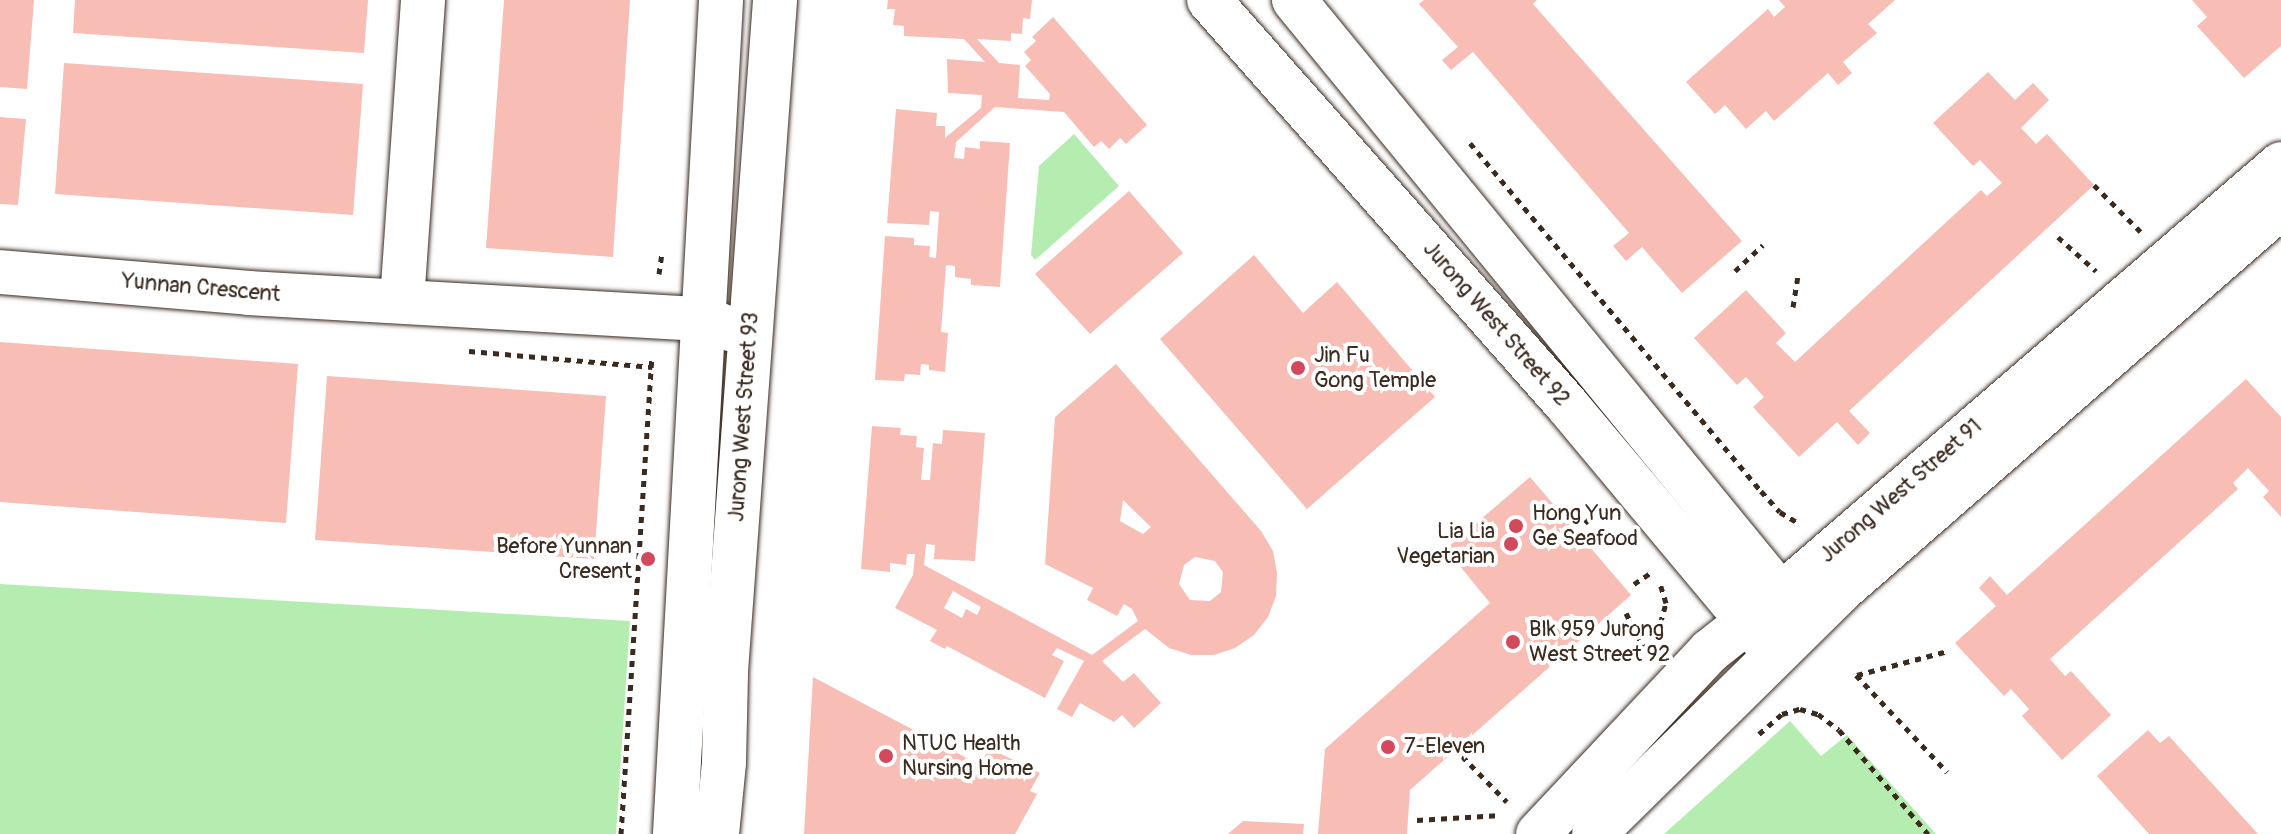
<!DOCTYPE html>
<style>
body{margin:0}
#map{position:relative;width:2281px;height:834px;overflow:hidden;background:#fff;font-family:Pangolin,sans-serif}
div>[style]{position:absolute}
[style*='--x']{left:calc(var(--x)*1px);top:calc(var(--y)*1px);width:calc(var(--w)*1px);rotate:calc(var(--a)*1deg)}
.green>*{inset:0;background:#b5edb0}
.building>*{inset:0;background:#f8bdb5}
.path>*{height:5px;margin-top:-2.5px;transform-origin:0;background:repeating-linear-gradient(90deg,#3b2a1e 0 6px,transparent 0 12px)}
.roads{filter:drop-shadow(0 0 2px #3b2a1e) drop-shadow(0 0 2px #3b2a1e)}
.minor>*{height:44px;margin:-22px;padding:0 22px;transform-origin:22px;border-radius:22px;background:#fff}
.dots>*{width:22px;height:22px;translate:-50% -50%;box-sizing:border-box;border:4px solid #fff;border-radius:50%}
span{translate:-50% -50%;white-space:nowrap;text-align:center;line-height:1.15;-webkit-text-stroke:8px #fff;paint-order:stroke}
.street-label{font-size:22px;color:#3b2a1e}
.poi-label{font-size:22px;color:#3b2a1e}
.left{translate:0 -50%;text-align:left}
.right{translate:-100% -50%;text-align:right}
</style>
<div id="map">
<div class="green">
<div style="clip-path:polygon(1074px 134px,1119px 186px,1035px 260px,1031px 255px,1039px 166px)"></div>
<div style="clip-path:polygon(0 584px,630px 621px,616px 834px,0 834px)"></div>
<div style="clip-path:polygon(1790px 721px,1821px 756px,1847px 735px,1936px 834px,1664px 834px)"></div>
</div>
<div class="building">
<div style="clip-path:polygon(0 0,34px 0,27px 89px,0 87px)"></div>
<div style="clip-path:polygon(75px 0,368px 0,364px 53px,73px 33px)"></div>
<div style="clip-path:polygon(504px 0,630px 0,613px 257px,486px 248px)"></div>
<div style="clip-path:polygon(888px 0,1032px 0,1030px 19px,1023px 18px,1022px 34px,1011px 33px,1011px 41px,977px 39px,999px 63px,1020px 65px,1018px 98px,1049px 100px,1050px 94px,1025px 66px,1031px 60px,1024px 52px,1036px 41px,1032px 37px,1053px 17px,1147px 125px,1126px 144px,1120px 138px,1109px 149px,1101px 141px,1094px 147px,1064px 112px,995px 107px,956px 142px,954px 158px,964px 159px,965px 147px,980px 149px,980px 141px,1010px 143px,1000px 287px,971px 285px,971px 279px,955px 277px,955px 266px,946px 265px,941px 332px,948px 333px,945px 372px,929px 370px,929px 365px,921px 364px,920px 375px,905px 374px,904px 381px,875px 380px,885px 236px,914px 238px,914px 245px,930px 246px,929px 257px,936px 258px,939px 212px,930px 211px,929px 225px,887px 223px,896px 109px,937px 113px,936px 126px,945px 126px,945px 138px,981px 108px,982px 95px,948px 93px,947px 59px,985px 62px,964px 39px,904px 36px,904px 26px,893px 25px,895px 9px,887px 9px)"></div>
<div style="clip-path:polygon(1424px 0,1537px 0,1533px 4px,1742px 241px,1682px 293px,1642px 247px,1626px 261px,1613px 246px,1629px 233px,1473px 52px,1451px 70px,1442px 60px,1458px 47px,1419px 4px)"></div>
<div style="clip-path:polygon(1779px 0,1895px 0,1868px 24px,1877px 33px,1843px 62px,1852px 73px,1838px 85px,1828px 73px,1774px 121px,1766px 111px,1746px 129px,1725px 105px,1715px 114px,1686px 82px,1768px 9px,1774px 17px,1785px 7px)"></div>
<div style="clip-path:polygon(2192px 0,2281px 0,2281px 46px,2244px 78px,2197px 26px,2207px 17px)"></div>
<div style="clip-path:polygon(64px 63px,363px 84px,353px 215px,55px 194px)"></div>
<div style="clip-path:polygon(1988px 72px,2015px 100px,2033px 83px,2049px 100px,2021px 128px,2036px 144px,2047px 134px,2094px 185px,1849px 411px,1870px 433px,1858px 445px,1837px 422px,1799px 457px,1753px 407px,1764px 397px,1746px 377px,1737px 385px,1694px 338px,1746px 290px,1786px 333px,1776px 343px,1795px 362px,1981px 190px,1987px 196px,2002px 183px,1980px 160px,1973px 166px,1933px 123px)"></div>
<div style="clip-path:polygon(0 117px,26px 119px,18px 205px,0 204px)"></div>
<div style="clip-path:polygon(1129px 191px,1183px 253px,1090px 334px,1035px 274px)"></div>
<div style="clip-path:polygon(1254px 255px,1303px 313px,1337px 282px,1435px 397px,1307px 509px,1160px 339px)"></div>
<div style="clip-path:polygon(0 342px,298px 364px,286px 523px,0 502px)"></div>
<div style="clip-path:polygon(evenodd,1116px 364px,1261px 531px,1273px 551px,1277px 573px,1276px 596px,1268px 617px,1254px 635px,1235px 648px,1214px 655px,1191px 655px,1169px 648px,1145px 629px,1102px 661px,1123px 682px,1134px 673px,1161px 703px,1134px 728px,1122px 715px,1114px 722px,1080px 703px,1072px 717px,1057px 709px,1084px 661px,1057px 648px,1052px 655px,1064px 661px,1045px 698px,947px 646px,945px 649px,930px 641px,937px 630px,895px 608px,913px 575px,915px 554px,907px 554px,906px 565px,890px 563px,890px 572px,861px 569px,872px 426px,901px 428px,900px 435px,917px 436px,916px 447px,924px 448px,921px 480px,930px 480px,933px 443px,942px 444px,943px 430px,985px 433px,975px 561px,934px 559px,935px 545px,926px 544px,924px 565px,1092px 655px,1138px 621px,1132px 609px,1124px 604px,1117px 616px,1087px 600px,1093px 588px,1045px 564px,1055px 417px,1116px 364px,1123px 500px,1151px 527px,1143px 534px,1120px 521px,1123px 500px,1116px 364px,1195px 557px,1215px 561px,1223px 572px,1221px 592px,1210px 601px,1190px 600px,1179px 584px,1184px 565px,1195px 557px,1116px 364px,953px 591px,981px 607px,977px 615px,966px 609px,962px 618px,944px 608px,953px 591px)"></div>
<div style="clip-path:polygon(327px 376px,606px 396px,594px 559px,315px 540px)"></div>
<div style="clip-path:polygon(2246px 379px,2281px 417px,2281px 517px,2263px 497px,2269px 491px,2248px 468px,2233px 483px,2238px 489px,2050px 659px,2065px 676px,2071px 671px,2111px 715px,2062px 760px,2022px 716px,2029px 709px,2011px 689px,2004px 696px,1955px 643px,1996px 606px,1979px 588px,1990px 576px,2007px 595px)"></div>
<div style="clip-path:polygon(1530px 477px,1631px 595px,1410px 790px,1407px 834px,1318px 834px,1325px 749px,1490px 603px,1446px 549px)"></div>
<div style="clip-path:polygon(813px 677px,980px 765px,989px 748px,1040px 773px,1030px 791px,1037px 794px,1015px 834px,804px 834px)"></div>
<div style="clip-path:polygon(2148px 730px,2160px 743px,2169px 736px,2258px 834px,2149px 834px,2097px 776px)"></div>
<div style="clip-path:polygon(1243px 821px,1304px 824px,1303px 834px,1228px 834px)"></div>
</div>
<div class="path">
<div style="--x:1470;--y:143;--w:454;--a:50.1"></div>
<div style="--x:1761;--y:491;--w:28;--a:48"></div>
<div style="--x:1780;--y:512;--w:23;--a:31"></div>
<div style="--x:2094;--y:185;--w:66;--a:45"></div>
<div style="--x:2058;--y:237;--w:51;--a:41.8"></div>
<div style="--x:1735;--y:271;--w:38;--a:-43"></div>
<div style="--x:659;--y:274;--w:22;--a:-82"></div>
<div style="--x:1793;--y:307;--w:30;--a:-81"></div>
<div style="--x:469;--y:351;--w:184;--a:5"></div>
<div style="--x:1585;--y:523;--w:20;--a:-45"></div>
<div style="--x:1634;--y:584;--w:22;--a:-34"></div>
<div style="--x:1626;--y:613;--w:48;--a:62.9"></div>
<div style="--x:1654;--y:646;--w:45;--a:-74.4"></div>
<div style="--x:1666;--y:603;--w:21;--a:-107"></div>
<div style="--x:1856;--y:675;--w:133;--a:46.8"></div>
<div style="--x:1857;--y:675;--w:94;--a:-14.8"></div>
<div style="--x:1759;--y:734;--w:30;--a:-41"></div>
<div style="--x:1782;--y:714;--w:19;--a:-16"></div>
<div style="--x:1800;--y:709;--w:19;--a:16"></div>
<div style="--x:1818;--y:714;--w:26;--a:37"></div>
<div style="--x:1839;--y:730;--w:137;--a:49.4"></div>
<div style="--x:1462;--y:756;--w:64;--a:45.6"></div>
<div style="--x:1417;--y:820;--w:84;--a:-3.4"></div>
<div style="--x:621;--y:834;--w:479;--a:-86.3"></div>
</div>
<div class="roads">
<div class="minor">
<div style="--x:1209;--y:0;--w:541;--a:48.52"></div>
<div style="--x:1567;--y:405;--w:310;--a:50.1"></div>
<div style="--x:1294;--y:0;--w:797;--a:50.7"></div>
<div style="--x:0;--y:272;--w:249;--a:4.8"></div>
<div style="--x:248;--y:293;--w:458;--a:3.3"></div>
<div style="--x:705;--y:319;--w:27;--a:22"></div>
<div style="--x:402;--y:301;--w:302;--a:-86"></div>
<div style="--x:675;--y:834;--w:835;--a:-86.84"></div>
<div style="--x:717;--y:834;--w:72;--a:-84.4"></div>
<div style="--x:724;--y:762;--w:91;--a:-88.7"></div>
<div style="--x:726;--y:671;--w:673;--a:-85.82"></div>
<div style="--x:1538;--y:834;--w:251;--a:-46.8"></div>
<div style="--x:1710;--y:651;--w:90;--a:-38.3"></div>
<div style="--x:1781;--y:595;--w:660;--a:-40.76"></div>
<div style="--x:1594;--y:834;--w:344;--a:-44.6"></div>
<div style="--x:1839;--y:592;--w:586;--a:-41.06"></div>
</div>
</div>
<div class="dots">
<div style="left:1298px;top:368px;background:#d1495b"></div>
<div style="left:1516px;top:526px;background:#d1495b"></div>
<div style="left:1511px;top:544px;background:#d1495b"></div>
<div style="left:648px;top:559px;background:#d1495b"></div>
<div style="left:1513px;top:642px;background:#d1495b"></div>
<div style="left:1388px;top:747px;background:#d1495b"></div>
<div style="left:886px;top:756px;background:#d1495b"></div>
</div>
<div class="street-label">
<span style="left:201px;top:288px;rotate:5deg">Yunnan Crescent</span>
<span style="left:1496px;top:324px;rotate:49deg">Jurong West Street 92</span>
<span style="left:744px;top:417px;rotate:-86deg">Jurong West Street 93</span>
<span style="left:1901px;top:491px;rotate:-41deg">Jurong West Street 91</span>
</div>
<div class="poi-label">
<span class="left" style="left:1314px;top:368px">Jin Fu<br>Gong Temple</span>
<span class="left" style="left:1532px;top:526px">Hong Yun<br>Ge Seafood</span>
<span class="right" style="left:1495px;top:544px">Lia Lia<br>Vegetarian</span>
<span class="right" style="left:632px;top:559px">Before Yunnan<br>Cresent</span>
<span class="left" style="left:1529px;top:642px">Blk 959 Jurong<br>West Street 92</span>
<span class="left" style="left:902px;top:756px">NTUC Health<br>Nursing Home</span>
<span class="left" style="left:1404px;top:747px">7-Eleven</span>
</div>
</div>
